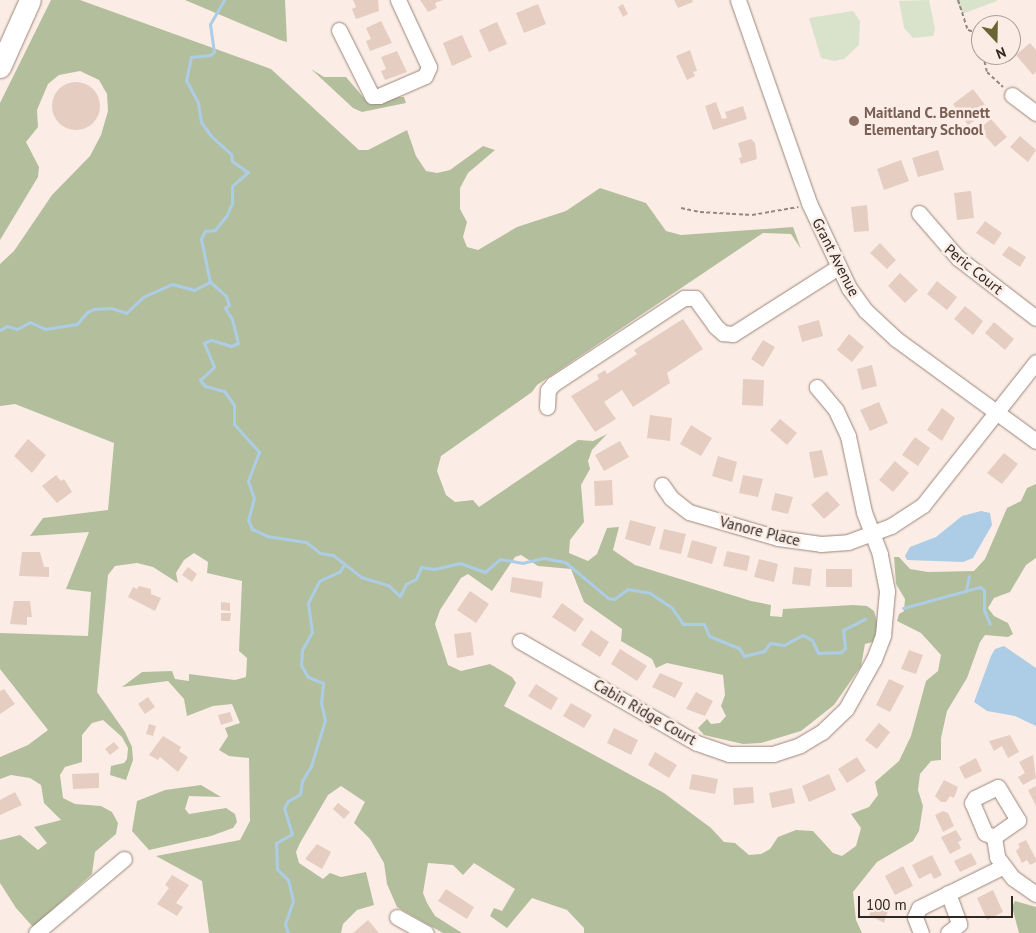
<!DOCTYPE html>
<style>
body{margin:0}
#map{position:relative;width:1036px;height:933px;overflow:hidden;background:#fbede5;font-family:"PT Sans",sans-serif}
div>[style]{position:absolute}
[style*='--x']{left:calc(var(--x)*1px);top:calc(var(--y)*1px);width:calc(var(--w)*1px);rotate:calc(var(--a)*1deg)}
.green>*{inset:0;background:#d9e2ca}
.forest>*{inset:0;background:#b3bf9c}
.water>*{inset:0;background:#accde5}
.stream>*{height:3px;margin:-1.5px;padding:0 1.5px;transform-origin:1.5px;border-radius:1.5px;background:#accde5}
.building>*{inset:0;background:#e5cdc1}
.round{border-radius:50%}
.path>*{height:2px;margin-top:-1px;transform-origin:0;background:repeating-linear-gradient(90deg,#948982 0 4px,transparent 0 6.5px)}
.roads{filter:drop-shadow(0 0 1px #9b857a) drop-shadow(0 0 1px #9b857a)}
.minor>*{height:15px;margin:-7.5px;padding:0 7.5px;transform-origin:7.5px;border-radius:7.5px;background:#fff}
.highway>*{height:21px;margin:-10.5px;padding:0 10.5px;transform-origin:10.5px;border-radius:10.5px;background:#fff}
.dots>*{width:14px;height:14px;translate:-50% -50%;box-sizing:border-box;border:2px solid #fbede5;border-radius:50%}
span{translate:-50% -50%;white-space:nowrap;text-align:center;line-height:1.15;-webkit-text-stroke:5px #fbede5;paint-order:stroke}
.education-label{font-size:15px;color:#785e54;font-weight:700}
.left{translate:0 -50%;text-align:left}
.street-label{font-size:15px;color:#302823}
.north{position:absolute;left:971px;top:15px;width:50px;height:50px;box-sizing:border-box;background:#fbede5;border:1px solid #aa9e97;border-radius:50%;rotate:159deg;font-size:14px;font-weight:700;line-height:20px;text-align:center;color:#302823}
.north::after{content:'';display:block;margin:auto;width:18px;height:22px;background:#6a6633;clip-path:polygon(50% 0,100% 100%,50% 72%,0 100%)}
.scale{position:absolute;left:858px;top:896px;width:155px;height:22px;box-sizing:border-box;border:2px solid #302823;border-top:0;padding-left:6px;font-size:15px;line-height:18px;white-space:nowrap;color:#302823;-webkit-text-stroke:4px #fbede5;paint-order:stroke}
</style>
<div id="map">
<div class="green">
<div style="clip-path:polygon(929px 0,935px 29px,933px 36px,913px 38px,904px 28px,899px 1px)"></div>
<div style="clip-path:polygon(956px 0,997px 0,997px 1px,962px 14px)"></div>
<div style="clip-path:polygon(853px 11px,860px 21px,859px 45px,844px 59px,834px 61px,821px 58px,809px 18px)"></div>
</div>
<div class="forest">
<div style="clip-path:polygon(51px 0,80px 0,271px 69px,359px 150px,368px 150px,407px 130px,416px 156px,426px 171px,437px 173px,450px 170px,483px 146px,495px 150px,468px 173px,460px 188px,460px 209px,467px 222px,463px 237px,467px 247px,478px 250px,517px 227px,566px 211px,600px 188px,646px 203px,666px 231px,681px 235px,793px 227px,801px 249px,791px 234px,763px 233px,537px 385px,532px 392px,441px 456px,437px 471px,446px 495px,455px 502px,473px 500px,479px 507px,578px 440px,593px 441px,607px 434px,592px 450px,588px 461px,590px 469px,581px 485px,584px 522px,570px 540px,569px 553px,588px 561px,597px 554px,607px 528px,619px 527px,613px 550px,635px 565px,751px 601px,771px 605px,770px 616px,782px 617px,783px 609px,853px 605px,867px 606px,874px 611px,878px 625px,873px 642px,865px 644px,861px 666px,834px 705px,801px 731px,761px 743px,743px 744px,704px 735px,698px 728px,707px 719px,711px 724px,720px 723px,726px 716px,721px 706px,725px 695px,723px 675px,667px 663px,656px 668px,652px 659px,621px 641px,622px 629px,584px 602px,571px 569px,538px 566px,521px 555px,515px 557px,492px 591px,468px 574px,461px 578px,440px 610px,435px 624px,448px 665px,461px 671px,490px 664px,512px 677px,516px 683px,504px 706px,664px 793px,711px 828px,724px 842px,735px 843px,749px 855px,761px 854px,770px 849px,778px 837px,796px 830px,813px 831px,833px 853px,842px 856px,856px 846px,861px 828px,851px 814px,869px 807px,878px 795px,875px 782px,899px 761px,911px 736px,926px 681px,938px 671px,941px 655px,921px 633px,897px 621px,899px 614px,904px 611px,905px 599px,896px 584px,894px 557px,899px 557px,910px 569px,928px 572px,974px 571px,985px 559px,1007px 508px,1021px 501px,1027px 488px,1036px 484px,1036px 558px,1026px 565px,1010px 592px,994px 598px,988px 608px,994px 616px,1008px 623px,1013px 634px,1008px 637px,985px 635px,980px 642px,967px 678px,947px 711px,941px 738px,941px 760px,931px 761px,920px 774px,918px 790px,923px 806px,919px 831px,913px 841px,877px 862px,853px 892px,856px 920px,862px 933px,584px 933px,584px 928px,567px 910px,532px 898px,507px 928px,490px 916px,494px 908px,502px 911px,515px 889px,474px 863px,463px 875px,453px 865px,428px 863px,423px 893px,427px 903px,435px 916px,462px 933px,443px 933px,397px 907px,387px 884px,384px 863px,370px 839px,354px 823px,365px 802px,341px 786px,328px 795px,300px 843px,296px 852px,299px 863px,323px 879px,330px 873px,341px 877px,366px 872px,374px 905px,357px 910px,343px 924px,341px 933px,209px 933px,202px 881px,156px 856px,240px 840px,250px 821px,249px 758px,229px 756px,219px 750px,228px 736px,225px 728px,240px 723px,232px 704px,213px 706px,187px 716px,184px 699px,168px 681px,122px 687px,142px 672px,172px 671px,175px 679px,189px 681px,189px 674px,235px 680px,246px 677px,247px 658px,239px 651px,242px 581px,207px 573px,208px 562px,194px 553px,184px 560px,176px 573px,178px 583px,153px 567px,137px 563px,115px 566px,108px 575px,97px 692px,125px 732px,132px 747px,133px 760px,126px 780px,110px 775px,111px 766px,124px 763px,127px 759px,128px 748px,122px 737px,103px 720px,92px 723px,82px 735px,82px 762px,65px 767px,60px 775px,63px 798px,75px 804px,101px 806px,112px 812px,118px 823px,116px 834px,95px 852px,92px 874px,33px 927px,16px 908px,0 883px,0 840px,20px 835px,38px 850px,47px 843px,34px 827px,61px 820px,44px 803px,41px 785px,30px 778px,11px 775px,0 779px,0 757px,28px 745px,48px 730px,0 669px,0 633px,88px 636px,91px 592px,66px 589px,89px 532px,30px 536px,43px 518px,108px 510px,114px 443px,15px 404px,0 406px,0 264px,14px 251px,52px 195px,90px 156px,101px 135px,108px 111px,107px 94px,99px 80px,80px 71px,59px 75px,48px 84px,37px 110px,38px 127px,26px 142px,39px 167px,38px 177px,0 240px,0 103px)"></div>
<div style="clip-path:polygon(185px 0,285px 0,287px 42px,280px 40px)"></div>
<div style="clip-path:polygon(311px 69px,324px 77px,346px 77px,369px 104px,399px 97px,404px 97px,406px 103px,362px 112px,353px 108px)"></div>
<div style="clip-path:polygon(201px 785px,221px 797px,189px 796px,185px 809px,189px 814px,226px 808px,235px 814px,237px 822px,233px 828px,211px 836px,149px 850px,132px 831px,137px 801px,165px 790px)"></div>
<div style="clip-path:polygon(1015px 901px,1036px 907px,1036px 933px,1019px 933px,1012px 907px)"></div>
</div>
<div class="water">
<div style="clip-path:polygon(981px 511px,990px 513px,992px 525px,973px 558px,963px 562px,907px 560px,905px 556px,910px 547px,936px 537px,962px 516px)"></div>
<div style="clip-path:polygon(1004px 646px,1036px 668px,1036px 726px,1015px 716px,987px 711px,974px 702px,991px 656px,995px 649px)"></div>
</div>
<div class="stream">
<div style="--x:224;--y:0;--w:28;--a:120"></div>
<div style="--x:210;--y:24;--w:28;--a:82"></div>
<div style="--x:214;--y:52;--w:5;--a:143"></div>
<div style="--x:210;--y:55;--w:19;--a:174"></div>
<div style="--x:191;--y:57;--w:24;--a:102"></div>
<div style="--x:186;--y:80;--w:26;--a:62"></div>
<div style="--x:198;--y:103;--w:19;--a:81"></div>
<div style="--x:201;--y:122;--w:17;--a:54"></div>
<div style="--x:211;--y:136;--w:27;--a:42"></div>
<div style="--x:231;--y:154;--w:7;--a:82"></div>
<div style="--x:232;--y:161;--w:19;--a:35"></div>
<div style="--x:248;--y:172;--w:21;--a:139"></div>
<div style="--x:232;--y:186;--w:17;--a:90"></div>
<div style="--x:232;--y:203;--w:13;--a:113"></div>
<div style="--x:227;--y:215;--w:19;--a:129"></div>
<div style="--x:215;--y:230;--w:10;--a:174"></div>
<div style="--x:205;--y:231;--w:9;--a:117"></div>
<div style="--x:201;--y:239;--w:44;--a:78.2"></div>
<div style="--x:210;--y:282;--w:21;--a:41"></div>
<div style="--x:226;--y:296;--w:9;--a:72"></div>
<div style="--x:229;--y:305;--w:5;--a:143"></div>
<div style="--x:225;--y:308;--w:13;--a:58"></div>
<div style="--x:232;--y:319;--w:25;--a:76"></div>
<div style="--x:238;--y:343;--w:8;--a:157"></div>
<div style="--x:231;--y:346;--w:21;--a:-163"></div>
<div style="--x:211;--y:340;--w:8;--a:157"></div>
<div style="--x:204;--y:343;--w:26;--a:67"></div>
<div style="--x:214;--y:367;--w:19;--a:137"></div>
<div style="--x:200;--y:380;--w:8;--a:50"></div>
<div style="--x:205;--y:386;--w:20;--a:15"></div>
<div style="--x:224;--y:391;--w:17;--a:54"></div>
<div style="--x:234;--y:405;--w:19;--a:90"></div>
<div style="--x:234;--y:424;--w:38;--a:48"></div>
<div style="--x:259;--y:452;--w:31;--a:111"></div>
<div style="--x:248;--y:481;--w:18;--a:71"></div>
<div style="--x:254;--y:498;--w:23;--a:105"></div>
<div style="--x:248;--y:520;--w:10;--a:66"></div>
<div style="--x:252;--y:529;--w:17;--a:25"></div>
<div style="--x:267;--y:536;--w:39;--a:9"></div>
<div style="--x:306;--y:542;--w:18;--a:38"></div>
<div style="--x:320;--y:553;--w:13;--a:9"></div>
<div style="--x:333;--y:555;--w:36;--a:38"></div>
<div style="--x:361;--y:577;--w:28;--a:17"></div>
<div style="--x:388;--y:585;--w:16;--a:43"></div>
<div style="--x:400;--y:596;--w:13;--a:-63"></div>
<div style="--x:406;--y:584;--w:11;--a:-27"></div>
<div style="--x:416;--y:579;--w:13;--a:-67"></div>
<div style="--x:421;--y:567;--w:13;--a:9"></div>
<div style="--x:434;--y:569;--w:27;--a:-13"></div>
<div style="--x:460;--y:563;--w:27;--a:20"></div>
<div style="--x:485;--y:572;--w:20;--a:-41"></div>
<div style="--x:500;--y:559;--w:22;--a:10"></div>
<div style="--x:522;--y:563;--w:23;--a:-13"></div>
<div style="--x:544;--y:558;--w:21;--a:11"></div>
<div style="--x:565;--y:562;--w:56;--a:39.9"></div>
<div style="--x:608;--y:598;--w:6;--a:9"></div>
<div style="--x:614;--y:599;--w:17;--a:-36"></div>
<div style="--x:628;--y:589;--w:22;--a:10"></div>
<div style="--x:650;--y:593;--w:27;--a:34"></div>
<div style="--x:672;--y:608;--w:19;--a:55"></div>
<div style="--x:683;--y:624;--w:21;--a:0"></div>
<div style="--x:704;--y:624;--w:13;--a:67"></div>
<div style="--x:709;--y:636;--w:32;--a:22"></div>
<div style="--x:739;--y:648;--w:9;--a:58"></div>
<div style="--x:744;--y:656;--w:21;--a:-14"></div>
<div style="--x:764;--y:651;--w:10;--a:-53"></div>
<div style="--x:770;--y:643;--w:14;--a:8"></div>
<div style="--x:784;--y:645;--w:21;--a:-28"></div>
<div style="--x:803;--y:635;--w:10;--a:29"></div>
<div style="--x:812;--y:640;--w:14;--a:65"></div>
<div style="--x:818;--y:653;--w:23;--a:-2"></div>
<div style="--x:841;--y:652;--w:6;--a:-45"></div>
<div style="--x:845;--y:648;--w:18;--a:-96"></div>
<div style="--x:843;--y:630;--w:25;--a:-27"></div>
<div style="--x:0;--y:330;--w:8;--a:-30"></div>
<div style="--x:7;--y:326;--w:10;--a:17"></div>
<div style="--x:17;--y:329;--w:15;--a:-28"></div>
<div style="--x:30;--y:322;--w:17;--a:25"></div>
<div style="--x:45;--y:329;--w:32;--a:-9"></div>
<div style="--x:77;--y:324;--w:16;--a:-50"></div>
<div style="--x:87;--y:312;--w:8;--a:-23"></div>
<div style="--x:94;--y:309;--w:17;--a:-3"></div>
<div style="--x:111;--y:308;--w:16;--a:18"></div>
<div style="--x:126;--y:313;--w:23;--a:-43"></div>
<div style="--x:143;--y:297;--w:32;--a:-24"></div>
<div style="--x:172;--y:284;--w:23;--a:15"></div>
<div style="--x:194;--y:290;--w:18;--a:-27"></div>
<div style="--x:966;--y:590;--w:14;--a:-78"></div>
<div style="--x:903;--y:608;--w:80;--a:-15.3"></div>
<div style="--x:980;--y:587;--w:5;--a:37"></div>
<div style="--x:984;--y:590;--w:20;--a:90"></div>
<div style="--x:984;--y:610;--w:15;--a:67"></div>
<div style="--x:288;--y:933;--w:9;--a:-108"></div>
<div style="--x:285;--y:924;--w:24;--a:-71"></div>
<div style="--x:293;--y:901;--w:22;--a:-103"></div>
<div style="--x:288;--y:880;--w:16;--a:-135"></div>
<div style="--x:277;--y:869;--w:26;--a:-92"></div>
<div style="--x:276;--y:843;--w:18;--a:-29"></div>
<div style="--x:292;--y:834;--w:27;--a:-107"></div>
<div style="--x:284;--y:808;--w:8;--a:-60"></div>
<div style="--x:288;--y:801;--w:14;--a:-30"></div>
<div style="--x:300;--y:794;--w:13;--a:-81"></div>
<div style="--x:302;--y:781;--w:17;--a:-59"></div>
<div style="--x:311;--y:766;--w:48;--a:-73.1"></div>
<div style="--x:325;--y:720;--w:17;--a:-103"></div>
<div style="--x:321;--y:703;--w:20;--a:-84"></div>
<div style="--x:323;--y:683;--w:16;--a:-158"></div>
<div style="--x:308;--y:677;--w:14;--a:-120"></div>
<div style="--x:301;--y:665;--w:15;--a:-86"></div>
<div style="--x:302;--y:650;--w:21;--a:-61"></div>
<div style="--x:312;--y:632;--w:29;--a:-98"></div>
<div style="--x:308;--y:603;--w:25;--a:-63"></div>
<div style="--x:319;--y:581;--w:23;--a:-25"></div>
<div style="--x:340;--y:571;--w:6;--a:-59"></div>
</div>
<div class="building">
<div style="clip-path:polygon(353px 0,378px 0,379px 11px,356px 19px,352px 9px,356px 7px)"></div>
<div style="clip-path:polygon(420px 0,443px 0,435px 3px,437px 8px,428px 12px)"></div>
<div style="clip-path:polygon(674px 0,692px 0,693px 2px,678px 8px)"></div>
<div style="clip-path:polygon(538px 4px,546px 24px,524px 33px,516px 13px)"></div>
<div style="clip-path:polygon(623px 4px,628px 14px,623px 17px,618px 7px)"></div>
<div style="clip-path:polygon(381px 21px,392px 43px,370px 51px,366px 41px,371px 39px,366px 28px)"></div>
<div style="clip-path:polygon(497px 22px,507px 44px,489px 52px,479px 30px)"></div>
<div style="clip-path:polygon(462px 35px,472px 57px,452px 66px,443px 43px)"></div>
<div style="clip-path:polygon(1030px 43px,1036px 50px,1036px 72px,1033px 75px,1016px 55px)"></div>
<div style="clip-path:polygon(690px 50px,697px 71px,693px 72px,695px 76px,687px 80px,676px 56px)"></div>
<div style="clip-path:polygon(397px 51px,407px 72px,385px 80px,381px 71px,386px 69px,381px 57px)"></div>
<div class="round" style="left:52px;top:82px;width:48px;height:48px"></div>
<div style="clip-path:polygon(973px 89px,989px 110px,968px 125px,953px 104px)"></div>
<div style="clip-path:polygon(716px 102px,722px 119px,727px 118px,725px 112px,743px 106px,747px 119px,713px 130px,705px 106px)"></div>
<div style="clip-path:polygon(991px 119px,1007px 137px,995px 147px,979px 129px)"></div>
<div style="clip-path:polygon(1020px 136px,1036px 150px,1028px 162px,1010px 147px)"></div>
<div style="clip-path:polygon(751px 139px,755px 143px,757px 159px,741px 164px,739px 158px,742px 157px,738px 143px)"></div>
<div style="clip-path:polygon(938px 150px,944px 170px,918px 177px,912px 158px)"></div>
<div style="clip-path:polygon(901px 160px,909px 181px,884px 190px,877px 169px)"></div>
<div style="clip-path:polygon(971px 191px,974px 218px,957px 220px,954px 193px)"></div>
<div style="clip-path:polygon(867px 205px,869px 231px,854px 232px,851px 207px)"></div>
<div style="clip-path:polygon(985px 221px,1002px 233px,994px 245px,976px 233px)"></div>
<div style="clip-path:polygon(880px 243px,896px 260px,887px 269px,870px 253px)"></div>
<div style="clip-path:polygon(1009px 246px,1026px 257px,1020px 267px,1002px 255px)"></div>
<div style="clip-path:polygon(900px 273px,918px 290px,905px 303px,888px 286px)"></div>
<div style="clip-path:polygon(937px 281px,957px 297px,947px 310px,927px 294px)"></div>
<div style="clip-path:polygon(965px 306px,983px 321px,973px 335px,954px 319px)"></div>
<div style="clip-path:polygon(683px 319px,703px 349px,667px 373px,670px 383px,633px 407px,622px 390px,604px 402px,616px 419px,595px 432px,571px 396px,599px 379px,597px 375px,605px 370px,607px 374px,637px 354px,634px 350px)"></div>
<div style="clip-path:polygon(819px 320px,823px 336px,802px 342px,798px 326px)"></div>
<div style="clip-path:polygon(994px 322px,1014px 339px,1005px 350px,985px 333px)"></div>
<div style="clip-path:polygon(849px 334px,864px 347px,852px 362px,837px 350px)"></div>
<div style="clip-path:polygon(763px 340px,775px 347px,763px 367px,751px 359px)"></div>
<div style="clip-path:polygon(872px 365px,877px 386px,862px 390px,857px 369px)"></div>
<div style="clip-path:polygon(743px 379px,764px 380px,763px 406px,742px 405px)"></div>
<div style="clip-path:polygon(879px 402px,888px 423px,870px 431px,860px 410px)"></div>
<div style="clip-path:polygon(942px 408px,955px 418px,942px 441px,927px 430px)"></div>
<div style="clip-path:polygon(650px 415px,672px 418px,670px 441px,647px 438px)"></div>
<div style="clip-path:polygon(780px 419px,797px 433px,787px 445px,770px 430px)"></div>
<div style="clip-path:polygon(691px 425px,712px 438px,701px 456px,680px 444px)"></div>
<div style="clip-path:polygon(915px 437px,930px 448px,918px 466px,902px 455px)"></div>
<div style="clip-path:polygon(28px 439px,46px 455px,32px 473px,14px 456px)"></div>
<div style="clip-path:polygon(620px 441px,629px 457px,604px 471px,595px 455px)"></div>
<div style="clip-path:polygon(822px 450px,828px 475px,814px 478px,809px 452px)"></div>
<div style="clip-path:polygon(1004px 453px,1018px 464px,1002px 484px,987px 473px)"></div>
<div style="clip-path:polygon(718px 456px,737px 462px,732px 482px,712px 476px)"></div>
<div style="clip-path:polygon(895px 461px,909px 473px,893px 492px,879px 480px)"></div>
<div style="clip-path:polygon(56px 475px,61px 481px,64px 479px,72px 492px,57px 503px,42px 486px)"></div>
<div style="clip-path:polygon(743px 475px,763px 479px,758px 497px,739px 493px)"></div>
<div style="clip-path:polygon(612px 480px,613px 505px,595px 506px,594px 481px)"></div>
<div style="clip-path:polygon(827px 491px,840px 505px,824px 519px,811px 505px)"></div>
<div style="clip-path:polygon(775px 493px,793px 497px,788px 514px,771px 510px)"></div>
<div style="clip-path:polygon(630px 520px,656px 527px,650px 546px,625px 539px)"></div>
<div style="clip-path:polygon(664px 529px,686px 534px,681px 554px,659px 549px)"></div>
<div style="clip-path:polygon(692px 540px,717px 547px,712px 564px,687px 557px)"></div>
<div style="clip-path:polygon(727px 551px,750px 556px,747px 571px,723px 566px)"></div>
<div style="clip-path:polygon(22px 552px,40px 552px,44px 567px,49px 567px,49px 577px,19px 576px)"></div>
<div style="clip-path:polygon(759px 559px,778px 564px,774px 582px,754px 577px)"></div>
<div style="clip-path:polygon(188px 567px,197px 574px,192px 582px,182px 575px)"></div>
<div style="clip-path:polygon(794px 567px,812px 569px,810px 586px,792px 584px)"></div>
<div style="clip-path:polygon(826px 569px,852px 569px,852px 587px,826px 587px)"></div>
<div style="clip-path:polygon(512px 577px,543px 582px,541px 598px,510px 592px)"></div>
<div style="clip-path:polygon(139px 586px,151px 589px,151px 594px,161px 598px,155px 611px,128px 597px,133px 587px,137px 589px)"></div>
<div style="clip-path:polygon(470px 591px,489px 604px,476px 623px,457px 610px)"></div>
<div style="clip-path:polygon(14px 601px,30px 601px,32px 617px,27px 617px,27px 625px,10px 624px)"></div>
<div style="clip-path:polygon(221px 602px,230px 603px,230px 611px,221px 610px)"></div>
<div style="clip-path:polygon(562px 603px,584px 619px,575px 632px,552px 617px)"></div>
<div style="clip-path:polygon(221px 613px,231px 613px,230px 621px,221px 621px)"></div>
<div style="clip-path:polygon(591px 630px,609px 642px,600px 657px,581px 645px)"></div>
<div style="clip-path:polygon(471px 632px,474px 655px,457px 658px,454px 634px)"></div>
<div style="clip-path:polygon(620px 649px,647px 666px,637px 681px,611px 664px)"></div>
<div style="clip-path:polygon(909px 650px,923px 655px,916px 674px,901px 669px)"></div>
<div style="clip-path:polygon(660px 673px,683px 683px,675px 698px,652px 687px)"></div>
<div style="clip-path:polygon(889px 679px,904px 686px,890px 712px,876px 705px)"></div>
<div style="clip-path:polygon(536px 684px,558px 698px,551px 710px,528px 696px)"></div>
<div style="clip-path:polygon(4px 689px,15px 704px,0 714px,0 691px)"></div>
<div style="clip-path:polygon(696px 692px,713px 701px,705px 716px,686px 709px)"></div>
<div style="clip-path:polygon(148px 697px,155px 707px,145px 714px,138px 704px)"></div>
<div style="clip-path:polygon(571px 703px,592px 715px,584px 728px,563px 716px)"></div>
<div style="clip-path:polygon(230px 712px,233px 721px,221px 725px,218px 715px)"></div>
<div style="clip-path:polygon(879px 723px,890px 732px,877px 749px,865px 740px)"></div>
<div style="clip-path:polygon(149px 724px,156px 726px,153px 736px,146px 734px)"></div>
<div style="clip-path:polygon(614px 728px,638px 740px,631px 755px,607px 743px)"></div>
<div style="clip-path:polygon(1010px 735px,1019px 752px,1008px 758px,1002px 746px,994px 751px,989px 741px)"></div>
<div style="clip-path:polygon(163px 736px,181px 747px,179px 751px,188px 757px,178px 772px,160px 757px,158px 760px,149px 755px)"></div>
<div style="clip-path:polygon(114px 742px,119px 748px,110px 755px,105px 749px)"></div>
<div style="clip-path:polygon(655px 752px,677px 765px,669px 778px,648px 765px)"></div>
<div style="clip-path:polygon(1033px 755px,1036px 778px,1023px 785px,1018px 777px,1025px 773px,1019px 762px)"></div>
<div style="clip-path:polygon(857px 757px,866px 771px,847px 783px,838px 769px)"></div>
<div style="clip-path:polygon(976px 758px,982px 771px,965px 779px,959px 767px)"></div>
<div style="clip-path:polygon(99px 773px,99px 788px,73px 789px,72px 774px)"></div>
<div style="clip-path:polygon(692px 774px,718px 779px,715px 794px,689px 789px)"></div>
<div style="clip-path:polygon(829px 774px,836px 790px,809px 802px,802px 786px)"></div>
<div style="clip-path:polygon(944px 780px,958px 787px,954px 798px,950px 796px,946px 802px,941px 802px,935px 796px)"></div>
<div style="clip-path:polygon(1036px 786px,1036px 806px,1028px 790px)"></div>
<div style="clip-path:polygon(753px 787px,754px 803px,734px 805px,733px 788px)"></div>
<div style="clip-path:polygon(792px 788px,795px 803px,772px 808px,769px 793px)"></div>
<div style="clip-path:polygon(15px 792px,22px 805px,0 815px,0 800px)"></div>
<div style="clip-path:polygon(338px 803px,350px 812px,344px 819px,333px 809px)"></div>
<div style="clip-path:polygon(943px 811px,948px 813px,954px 826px,943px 832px,935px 815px)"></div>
<div style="clip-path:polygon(956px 830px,962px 840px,958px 842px,961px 848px,950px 854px,941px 837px)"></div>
<div style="clip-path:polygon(1026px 840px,1036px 859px,1036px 862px,1030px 865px,1027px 860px,1022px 863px,1016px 851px,1020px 847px,1018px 844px)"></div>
<div style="clip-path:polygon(317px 844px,331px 852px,322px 869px,305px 859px)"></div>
<div style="clip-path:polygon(971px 853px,977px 864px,960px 872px,954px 861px)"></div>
<div style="clip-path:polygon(932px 855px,942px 875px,934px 879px,931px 873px,919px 879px,912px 865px)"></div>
<div style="clip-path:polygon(903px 866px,913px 886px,895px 895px,885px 876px)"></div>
<div style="clip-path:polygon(172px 875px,189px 885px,176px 903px,183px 907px,177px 916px,157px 904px,169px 888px,165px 885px)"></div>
<div style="clip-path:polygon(446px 889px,474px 907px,467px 919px,438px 901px)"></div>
<div style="clip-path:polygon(993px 890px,1003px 912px,987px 920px,977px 898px)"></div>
<div style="clip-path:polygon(878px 899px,890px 905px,884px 923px,869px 915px)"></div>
<div style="clip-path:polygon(368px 920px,379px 933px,353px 933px)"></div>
</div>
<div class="path">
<div style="--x:958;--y:0;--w:32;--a:72"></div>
<div style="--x:968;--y:30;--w:14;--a:17"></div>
<div style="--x:983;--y:55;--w:17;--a:77"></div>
<div style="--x:987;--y:72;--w:22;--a:43"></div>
<div style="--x:681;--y:208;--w:19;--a:12"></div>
<div style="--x:700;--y:212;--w:52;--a:3.3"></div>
<div style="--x:752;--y:215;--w:47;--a:-9.9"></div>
</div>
<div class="roads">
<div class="minor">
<div style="--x:738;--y:0;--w:215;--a:70.7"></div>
<div style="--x:809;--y:203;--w:94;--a:64.8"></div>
<div style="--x:849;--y:288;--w:29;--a:54"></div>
<div style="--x:866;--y:311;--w:41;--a:43"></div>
<div style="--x:896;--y:339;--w:173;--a:36.1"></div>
<div style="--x:339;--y:30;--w:74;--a:63.4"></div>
<div style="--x:372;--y:96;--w:7;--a:0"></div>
<div style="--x:379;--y:96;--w:50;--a:-23.5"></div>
<div style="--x:425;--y:76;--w:10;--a:-66"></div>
<div style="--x:429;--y:67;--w:74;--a:-114.8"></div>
<div style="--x:1012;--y:95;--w:30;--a:37"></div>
<div style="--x:919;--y:213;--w:60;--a:49.1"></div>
<div style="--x:958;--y:258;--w:98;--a:37.6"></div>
<div style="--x:547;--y:407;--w:17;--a:-87"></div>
<div style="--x:548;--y:390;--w:8;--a:-50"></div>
<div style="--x:553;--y:384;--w:157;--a:-33.3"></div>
<div style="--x:684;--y:298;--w:11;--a:0"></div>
<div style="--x:695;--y:298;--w:34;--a:54"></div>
<div style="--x:715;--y:326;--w:11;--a:41"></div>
<div style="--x:723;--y:333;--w:10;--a:6"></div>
<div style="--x:733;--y:334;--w:125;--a:-32.5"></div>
<div style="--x:662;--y:485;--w:16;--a:55"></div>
<div style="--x:671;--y:498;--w:23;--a:38"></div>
<div style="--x:689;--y:512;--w:93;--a:16.3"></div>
<div style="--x:778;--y:538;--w:43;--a:7.9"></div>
<div style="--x:821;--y:544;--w:27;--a:-4"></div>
<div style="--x:848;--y:542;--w:46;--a:-20.4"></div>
<div style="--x:891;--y:526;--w:38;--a:-33"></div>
<div style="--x:923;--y:505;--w:182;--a:-51.7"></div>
<div style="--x:520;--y:641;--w:204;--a:30"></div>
<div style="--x:697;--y:743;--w:34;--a:19"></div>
<div style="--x:729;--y:754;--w:44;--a:0"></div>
<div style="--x:773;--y:754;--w:28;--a:-18"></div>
<div style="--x:800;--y:745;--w:26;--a:-31"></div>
<div style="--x:822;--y:732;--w:33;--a:-44"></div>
<div style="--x:846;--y:709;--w:57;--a:-60.8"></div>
<div style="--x:874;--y:659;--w:26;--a:-69"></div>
<div style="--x:883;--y:635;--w:44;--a:-84.8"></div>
<div style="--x:887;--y:591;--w:38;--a:-101"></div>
<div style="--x:880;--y:554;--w:45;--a:-110.9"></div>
<div style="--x:864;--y:512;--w:78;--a:-101.9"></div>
<div style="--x:848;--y:436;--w:29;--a:-115"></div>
<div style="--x:836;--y:410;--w:30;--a:-130"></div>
<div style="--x:994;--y:837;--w:10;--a:-156"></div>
<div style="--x:985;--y:833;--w:33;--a:-113"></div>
<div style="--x:972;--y:803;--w:6;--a:-59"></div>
<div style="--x:975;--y:798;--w:25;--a:-26"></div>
<div style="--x:998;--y:787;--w:39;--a:59"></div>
<div style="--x:1018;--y:820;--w:29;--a:145"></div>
<div style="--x:994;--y:837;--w:20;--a:81"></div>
<div style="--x:997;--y:857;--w:26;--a:53"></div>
<div style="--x:1013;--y:878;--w:28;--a:35"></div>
<div style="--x:948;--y:893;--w:33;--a:70"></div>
<div style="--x:959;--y:924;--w:14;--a:141"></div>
<div style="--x:397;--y:917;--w:33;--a:29"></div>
<div style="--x:36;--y:933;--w:115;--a:-40.1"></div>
<div style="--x:921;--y:933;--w:17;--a:-111"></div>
<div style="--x:915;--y:917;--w:10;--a:-66"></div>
<div style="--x:919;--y:908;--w:93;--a:-26.3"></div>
</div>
<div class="highway">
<div style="--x:0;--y:67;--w:73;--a:-65.9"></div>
</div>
</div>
<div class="dots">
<div style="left:854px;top:121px;background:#8d6e63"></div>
</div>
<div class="education-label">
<span class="left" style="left:864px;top:121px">Maitland C. Bennett<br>Elementary School</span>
</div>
<div class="street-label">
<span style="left:836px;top:257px;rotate:63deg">Grant Avenue</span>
<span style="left:974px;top:269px;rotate:39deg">Peric Court</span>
<span style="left:760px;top:531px;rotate:14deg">Vanore Place</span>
<span style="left:645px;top:712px;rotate:30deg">Cabin Ridge Court</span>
</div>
<div class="north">N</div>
<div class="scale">100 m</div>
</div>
